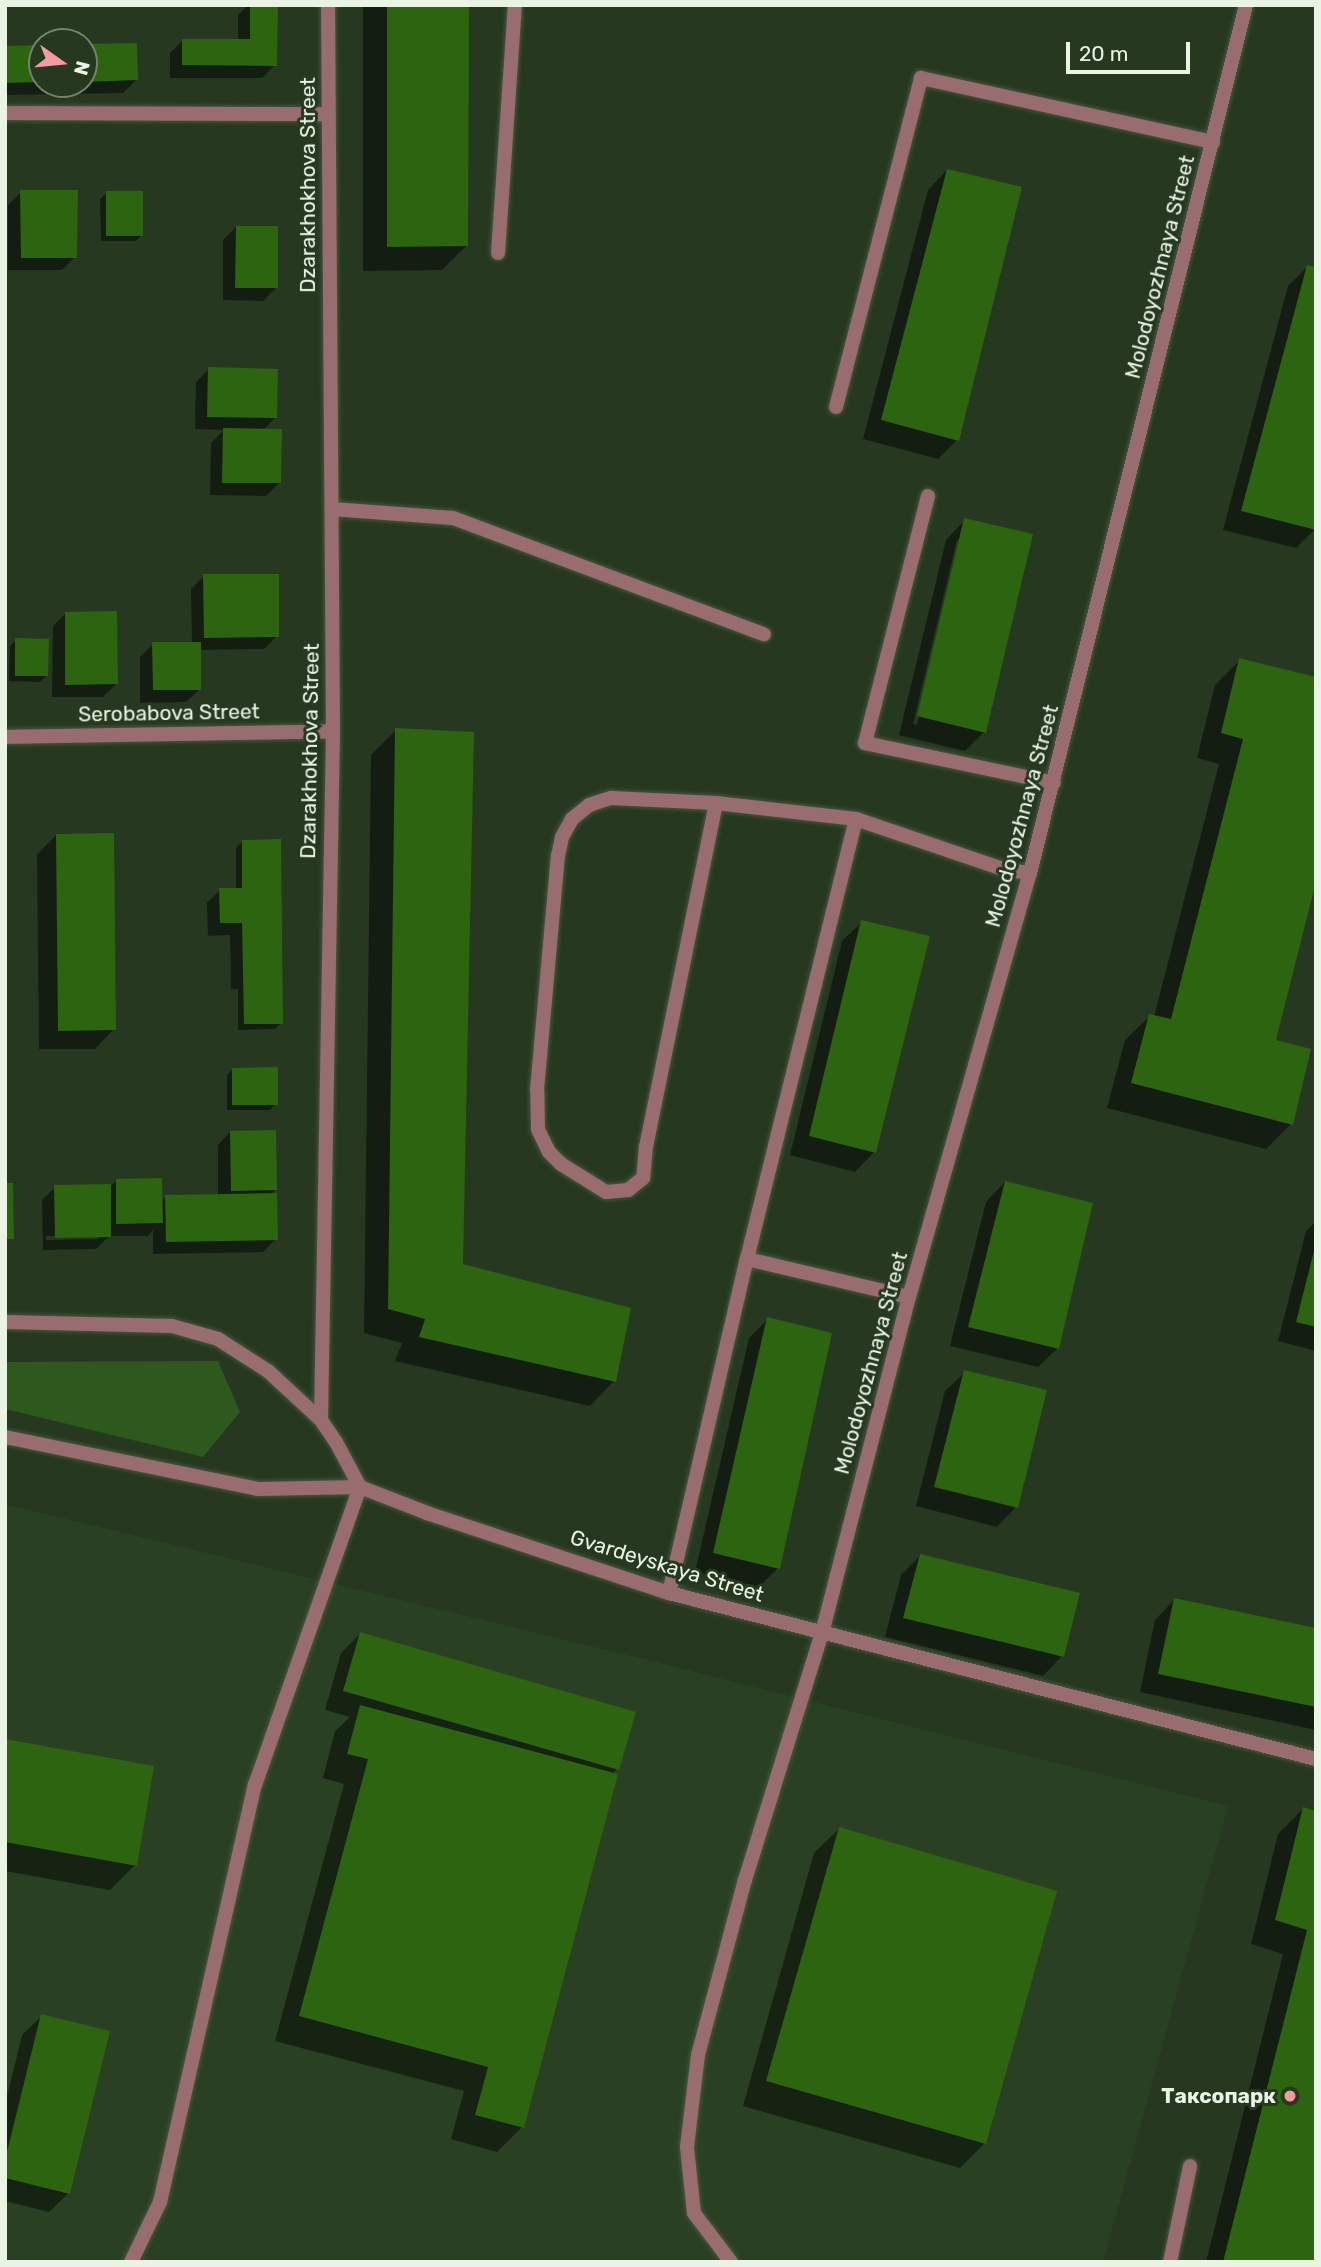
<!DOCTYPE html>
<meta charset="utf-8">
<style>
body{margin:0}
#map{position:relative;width:1321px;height:2267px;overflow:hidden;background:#263820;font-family:Rubik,sans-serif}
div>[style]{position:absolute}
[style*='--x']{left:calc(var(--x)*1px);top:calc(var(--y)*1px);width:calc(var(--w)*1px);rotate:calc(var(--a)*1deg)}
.built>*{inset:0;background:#2a4022}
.green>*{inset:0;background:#2e591d}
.shadow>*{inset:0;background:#0007}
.building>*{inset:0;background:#2c640f}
.roads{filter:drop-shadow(0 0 2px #455640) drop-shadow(0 0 2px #455640)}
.service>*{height:14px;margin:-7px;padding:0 7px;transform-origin:7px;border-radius:7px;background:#996c6f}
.minor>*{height:14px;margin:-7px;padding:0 7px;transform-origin:7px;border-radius:7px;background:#996c6f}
.tertiary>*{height:14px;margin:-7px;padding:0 7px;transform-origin:7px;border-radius:7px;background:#996c6f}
.dots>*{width:19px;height:19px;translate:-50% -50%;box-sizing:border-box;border:4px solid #263820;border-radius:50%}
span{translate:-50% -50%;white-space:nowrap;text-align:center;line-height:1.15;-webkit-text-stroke:6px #263820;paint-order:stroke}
.street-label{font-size:21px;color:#e9f4e5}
.poi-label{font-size:21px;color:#e9f4e5;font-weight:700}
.right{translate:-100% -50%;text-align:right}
.frame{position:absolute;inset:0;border:7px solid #e9f4e5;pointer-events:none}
.north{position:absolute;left:28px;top:28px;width:70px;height:70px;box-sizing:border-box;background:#263820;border:2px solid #74836f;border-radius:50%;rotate:105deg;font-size:19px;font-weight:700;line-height:28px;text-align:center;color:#e9f4e5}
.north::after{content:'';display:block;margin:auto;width:24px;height:32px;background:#f49aa0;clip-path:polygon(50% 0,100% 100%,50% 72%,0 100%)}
.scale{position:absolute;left:1066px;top:42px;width:124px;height:32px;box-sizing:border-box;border:4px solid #e9f4e5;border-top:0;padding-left:9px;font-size:21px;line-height:24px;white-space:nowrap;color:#e9f4e5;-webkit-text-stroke:5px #263820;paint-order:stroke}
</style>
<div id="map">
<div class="built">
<div style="clip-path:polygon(5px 1504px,652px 1661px,1228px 1806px,1103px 2262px,5px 2262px)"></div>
</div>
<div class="green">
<div style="clip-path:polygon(218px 1361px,240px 1412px,203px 1457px,5px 1409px,5px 1362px)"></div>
</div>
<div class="shadow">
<div style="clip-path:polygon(248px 5px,276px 5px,275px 65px,262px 78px,170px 78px,170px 53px,183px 40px,238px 41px,238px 15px)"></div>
<div style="clip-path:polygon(363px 5px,467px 5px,466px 246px,442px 270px,363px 271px)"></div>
<div style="clip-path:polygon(84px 46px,136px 80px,123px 93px,5px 95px,5px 47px,42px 47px,42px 84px,84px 84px)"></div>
<div style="clip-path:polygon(947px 170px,957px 440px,938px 459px,863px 439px,928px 190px)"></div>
<div style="clip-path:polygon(21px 192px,75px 257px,62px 270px,8px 270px,8px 205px)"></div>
<div style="clip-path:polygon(107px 193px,142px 235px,135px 241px,101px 241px,100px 199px)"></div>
<div style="clip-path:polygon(236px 227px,276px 288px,263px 301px,223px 300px,223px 240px)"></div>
<div style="clip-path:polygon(1307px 267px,1315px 529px,1296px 548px,1223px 530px,1288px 286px)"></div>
<div style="clip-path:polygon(209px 369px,276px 417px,262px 431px,279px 483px,266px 496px,210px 495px,211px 443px,224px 430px,195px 429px,196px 382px)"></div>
<div style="clip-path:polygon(evenodd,965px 520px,984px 732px,965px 751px,899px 735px,946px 540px,965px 520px,957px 540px,961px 540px,917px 725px,913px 724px,957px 540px)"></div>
<div style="clip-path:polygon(204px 576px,277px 636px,264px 649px,199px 650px,199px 690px,186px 702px,140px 703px,140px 657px,153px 644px,192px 644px,191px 589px)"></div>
<div style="clip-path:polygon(66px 613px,116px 684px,103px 697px,52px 697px,53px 626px)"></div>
<div style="clip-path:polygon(16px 640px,47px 675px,40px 682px,9px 681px,10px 646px)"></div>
<div style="clip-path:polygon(1240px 660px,1274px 1042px,1291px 1124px,1266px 1149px,1107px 1108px,1125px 1040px,1150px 1016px,1154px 1017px,1219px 764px,1197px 758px,1215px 685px)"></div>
<div style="clip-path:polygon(396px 730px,462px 1265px,614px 1381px,590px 1406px,395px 1361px,402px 1343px,364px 1333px,371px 755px)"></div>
<div style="clip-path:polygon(56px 835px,114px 1029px,95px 1049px,39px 1049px,37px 855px)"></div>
<div style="clip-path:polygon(242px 842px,281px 1023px,275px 1029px,238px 1030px,238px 989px,231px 989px,230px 935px,208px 936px,207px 903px,220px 890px,236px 890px,236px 848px)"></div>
<div style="clip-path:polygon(862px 922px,874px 1152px,855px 1172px,790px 1155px,842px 941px)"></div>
<div style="clip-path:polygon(233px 1069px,276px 1104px,270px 1110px,227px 1110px,227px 1075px)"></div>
<div style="clip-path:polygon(evenodd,230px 1132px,275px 1190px,270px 1195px,276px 1239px,263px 1252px,153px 1254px,153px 1230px,148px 1236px,109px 1236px,96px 1249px,43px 1250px,42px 1200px,55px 1187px,111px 1186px,116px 1181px,160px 1202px,166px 1197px,218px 1196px,218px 1145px,230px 1132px,99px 1235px,99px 1239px,46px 1240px,46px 1236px,99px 1235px)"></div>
<div style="clip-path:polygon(1005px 1182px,1058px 1348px,1038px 1367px,950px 1346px,986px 1202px)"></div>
<div style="clip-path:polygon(1316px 1221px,1316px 1351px,1278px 1341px,1306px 1231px)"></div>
<div style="clip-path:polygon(768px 1319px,778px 1568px,759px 1587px,695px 1572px,749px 1338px)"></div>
<div style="clip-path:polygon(965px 1372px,1016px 1507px,997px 1527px,916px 1506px,945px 1391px)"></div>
<div style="clip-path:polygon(920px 1556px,1062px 1656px,1043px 1676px,885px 1637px,901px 1575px)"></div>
<div style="clip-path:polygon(1174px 1600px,1316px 1630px,1316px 1730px,1140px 1692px,1155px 1620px)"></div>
<div style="clip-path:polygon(360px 1634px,617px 1769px,612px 1774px,522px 2127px,497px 2152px,451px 2139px,464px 2091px,275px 2041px,344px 1784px,323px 1778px,335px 1731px,350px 1717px,325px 1710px,341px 1653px)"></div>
<div style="clip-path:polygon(5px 1741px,135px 1865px,110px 1890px,5px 1871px)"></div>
<div style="clip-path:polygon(1303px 1809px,1316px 1813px,1316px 2262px,1206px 2262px,1283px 1954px,1251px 1944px,1278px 1834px)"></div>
<div style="clip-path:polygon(839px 1829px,985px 2143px,960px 2168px,743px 2106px,814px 1853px)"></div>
<div style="clip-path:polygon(42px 2016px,69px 2193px,49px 2212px,5px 2201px,5px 2105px,22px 2035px)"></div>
</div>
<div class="building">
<div style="clip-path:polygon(250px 5px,278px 5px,277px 66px,182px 65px,182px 39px,250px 39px)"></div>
<div style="clip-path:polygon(387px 5px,469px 5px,468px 246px,387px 247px)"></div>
<div style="clip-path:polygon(137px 43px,138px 80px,84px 82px,84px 44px)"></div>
<div style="clip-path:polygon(42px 45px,42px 82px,5px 83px,5px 46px)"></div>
<div style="clip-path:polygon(947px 169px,1022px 187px,959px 441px,881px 420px)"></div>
<div style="clip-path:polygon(20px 190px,78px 190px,77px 258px,21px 258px)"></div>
<div style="clip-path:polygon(106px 191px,143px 191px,143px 236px,106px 236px)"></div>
<div style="clip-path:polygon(236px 226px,278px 226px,278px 288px,235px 288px)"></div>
<div style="clip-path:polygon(1307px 265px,1316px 267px,1316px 530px,1241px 511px)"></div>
<div style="clip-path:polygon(208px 367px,278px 369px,277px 418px,207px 417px)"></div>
<div style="clip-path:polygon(223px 428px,282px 429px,281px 483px,222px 483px)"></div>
<div style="clip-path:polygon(964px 518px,1033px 534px,986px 733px,917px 716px)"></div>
<div style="clip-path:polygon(203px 574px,279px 574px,279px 637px,204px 638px)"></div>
<div style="clip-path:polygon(117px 611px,118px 684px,65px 685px,65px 612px)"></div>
<div style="clip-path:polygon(15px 638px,49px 639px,48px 676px,15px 676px)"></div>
<div style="clip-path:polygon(152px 642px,201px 642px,201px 690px,153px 690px)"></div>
<div style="clip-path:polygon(1239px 658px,1316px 677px,1316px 882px,1276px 1040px,1311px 1049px,1293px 1125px,1131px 1083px,1149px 1014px,1171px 1019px,1243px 739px,1221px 733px)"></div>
<div style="clip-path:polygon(395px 728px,474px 732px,463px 1264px,631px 1308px,616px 1382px,419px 1337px,425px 1319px,388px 1309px)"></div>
<div style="clip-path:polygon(114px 833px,116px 1030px,58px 1031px,56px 834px)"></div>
<div style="clip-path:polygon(281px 839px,283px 1024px,244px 1024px,242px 923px,220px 923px,219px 888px,242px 888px,242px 840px)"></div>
<div style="clip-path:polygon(861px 920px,930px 936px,876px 1153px,809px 1136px)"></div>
<div style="clip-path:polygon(278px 1067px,278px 1105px,232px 1105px,232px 1068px)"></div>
<div style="clip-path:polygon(276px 1130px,277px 1190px,231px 1191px,230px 1131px)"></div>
<div style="clip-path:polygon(162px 1178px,163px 1223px,116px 1224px,116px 1179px)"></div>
<div style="clip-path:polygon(1005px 1181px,1093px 1203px,1059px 1349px,968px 1327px)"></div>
<div style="clip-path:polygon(5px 1183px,13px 1183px,14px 1239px,5px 1239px)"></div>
<div style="clip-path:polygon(111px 1184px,111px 1237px,55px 1238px,54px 1185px)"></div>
<div style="clip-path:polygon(277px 1193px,278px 1240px,166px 1242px,165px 1195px)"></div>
<div style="clip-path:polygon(1315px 1247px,1316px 1247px,1316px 1327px,1296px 1322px)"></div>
<div style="clip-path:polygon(767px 1317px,832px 1333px,780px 1569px,713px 1553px)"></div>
<div style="clip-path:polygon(964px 1370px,1047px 1390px,1018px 1508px,934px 1487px)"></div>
<div style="clip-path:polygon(920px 1554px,1080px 1593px,1064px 1657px,903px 1618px)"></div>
<div style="clip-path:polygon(1174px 1598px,1316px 1628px,1316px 1707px,1158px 1674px)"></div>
<div style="clip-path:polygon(360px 1632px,636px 1712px,619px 1770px,343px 1691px)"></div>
<div style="clip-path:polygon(360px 1705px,618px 1774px,524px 2128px,475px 2115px,488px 2067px,299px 2016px,368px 1759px,347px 1754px)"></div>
<div style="clip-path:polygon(5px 1739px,154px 1766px,137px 1866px,5px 1842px)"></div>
<div style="clip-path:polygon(1303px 1807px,1316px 1811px,1316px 2262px,1223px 2262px,1307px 1930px,1275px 1920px)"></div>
<div style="clip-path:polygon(839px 1827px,1057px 1891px,986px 2144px,766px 2081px)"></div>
<div style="clip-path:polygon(41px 2014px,110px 2031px,70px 2194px,5px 2178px,5px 2160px)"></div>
</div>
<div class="roads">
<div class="service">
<div style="--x:498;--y:253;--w:249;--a:-86.1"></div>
<div style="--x:836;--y:407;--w:340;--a:-75.5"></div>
<div style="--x:921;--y:78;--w:299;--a:12.4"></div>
<div style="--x:928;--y:496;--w:255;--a:104.3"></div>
<div style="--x:865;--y:743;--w:193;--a:11.9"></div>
<div style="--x:332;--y:509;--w:121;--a:4.3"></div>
<div style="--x:453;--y:518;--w:332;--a:20.5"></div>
<div style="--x:716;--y:803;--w:350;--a:101.5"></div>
<div style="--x:646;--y:1146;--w:32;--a:95"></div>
<div style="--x:643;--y:1178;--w:19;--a:141"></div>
<div style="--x:628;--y:1190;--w:22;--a:175"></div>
<div style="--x:606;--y:1192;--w:53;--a:-148.1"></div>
<div style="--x:561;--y:1164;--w:17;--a:-135"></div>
<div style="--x:549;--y:1152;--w:25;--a:-116"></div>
<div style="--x:538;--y:1129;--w:39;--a:-91"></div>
<div style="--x:537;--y:1090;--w:235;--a:-84.9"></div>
<div style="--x:558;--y:856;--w:19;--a:-78"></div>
<div style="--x:562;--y:837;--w:21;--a:-61"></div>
<div style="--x:572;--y:819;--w:22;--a:-39"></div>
<div style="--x:589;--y:805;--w:23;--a:-18"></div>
<div style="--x:611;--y:798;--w:105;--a:2.7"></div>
<div style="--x:716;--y:803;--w:141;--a:6.5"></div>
<div style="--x:856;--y:819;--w:158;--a:18.8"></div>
<div style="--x:1006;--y:870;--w:24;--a:7"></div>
<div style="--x:747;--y:1259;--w:166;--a:13.2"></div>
<div style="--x:669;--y:1593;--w:343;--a:-76.9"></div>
<div style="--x:747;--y:1259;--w:453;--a:-76.1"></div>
<div style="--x:131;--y:2262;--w:67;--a:-64.2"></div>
<div style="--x:160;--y:2202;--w:428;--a:-77.2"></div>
<div style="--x:255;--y:1785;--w:316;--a:-70.6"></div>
<div style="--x:731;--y:2262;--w:61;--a:-127.1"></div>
<div style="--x:694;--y:2213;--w:66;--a:-96.1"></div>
<div style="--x:687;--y:2147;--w:93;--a:-83.2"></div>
<div style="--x:698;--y:2055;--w:181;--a:-75"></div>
<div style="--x:745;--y:1880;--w:259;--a:-72.7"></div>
<div style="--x:1170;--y:2262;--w:98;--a:-78.2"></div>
</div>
<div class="minor">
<div style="--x:5;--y:113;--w:323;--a:0.2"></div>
<div style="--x:5;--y:737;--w:328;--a:-1"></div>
<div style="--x:321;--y:1420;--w:689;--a:-89"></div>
<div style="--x:333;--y:731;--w:726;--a:-90.39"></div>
<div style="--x:822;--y:1633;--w:347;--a:-75.5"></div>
<div style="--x:909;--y:1297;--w:441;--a:-74.1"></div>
<div style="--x:1030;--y:873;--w:894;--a:-76.03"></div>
</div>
<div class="tertiary">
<div style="--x:5;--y:1322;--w:167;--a:1.4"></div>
<div style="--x:172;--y:1326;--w:48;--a:15.8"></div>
<div style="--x:218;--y:1339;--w:59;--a:32.6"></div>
<div style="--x:268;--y:1371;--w:72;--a:42.8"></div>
<div style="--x:321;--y:1420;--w:27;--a:56"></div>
<div style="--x:336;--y:1442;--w:51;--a:61.9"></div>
<div style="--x:5;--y:1437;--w:258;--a:11.6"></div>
<div style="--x:258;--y:1489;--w:102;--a:-1.1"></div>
<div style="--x:360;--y:1487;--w:72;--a:21.2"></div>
<div style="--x:427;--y:1513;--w:255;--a:18.3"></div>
<div style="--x:669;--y:1593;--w:668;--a:14.39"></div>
</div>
</div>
<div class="dots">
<div style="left:1290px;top:2096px;background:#f49aa0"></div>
</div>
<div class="street-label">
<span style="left:308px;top:185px;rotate:-90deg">Dzarakhokhova Street</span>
<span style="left:1160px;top:267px;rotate:-76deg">Molodoyozhnaya Street</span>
<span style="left:169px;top:713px;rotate:-1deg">Serobabova Street</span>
<span style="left:310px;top:751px;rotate:-89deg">Dzarakhokhova Street</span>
<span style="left:1022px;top:816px;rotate:-75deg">Molodoyozhnaya Street</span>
<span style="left:871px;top:1363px;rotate:-75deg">Molodoyozhnaya Street</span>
<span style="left:667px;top:1566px;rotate:17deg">Gvardeyskaya Street</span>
</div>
<div class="poi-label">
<span class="right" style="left:1276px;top:2096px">Таксопарк</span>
</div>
<div class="frame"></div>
<div class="north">N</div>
<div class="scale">20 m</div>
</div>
